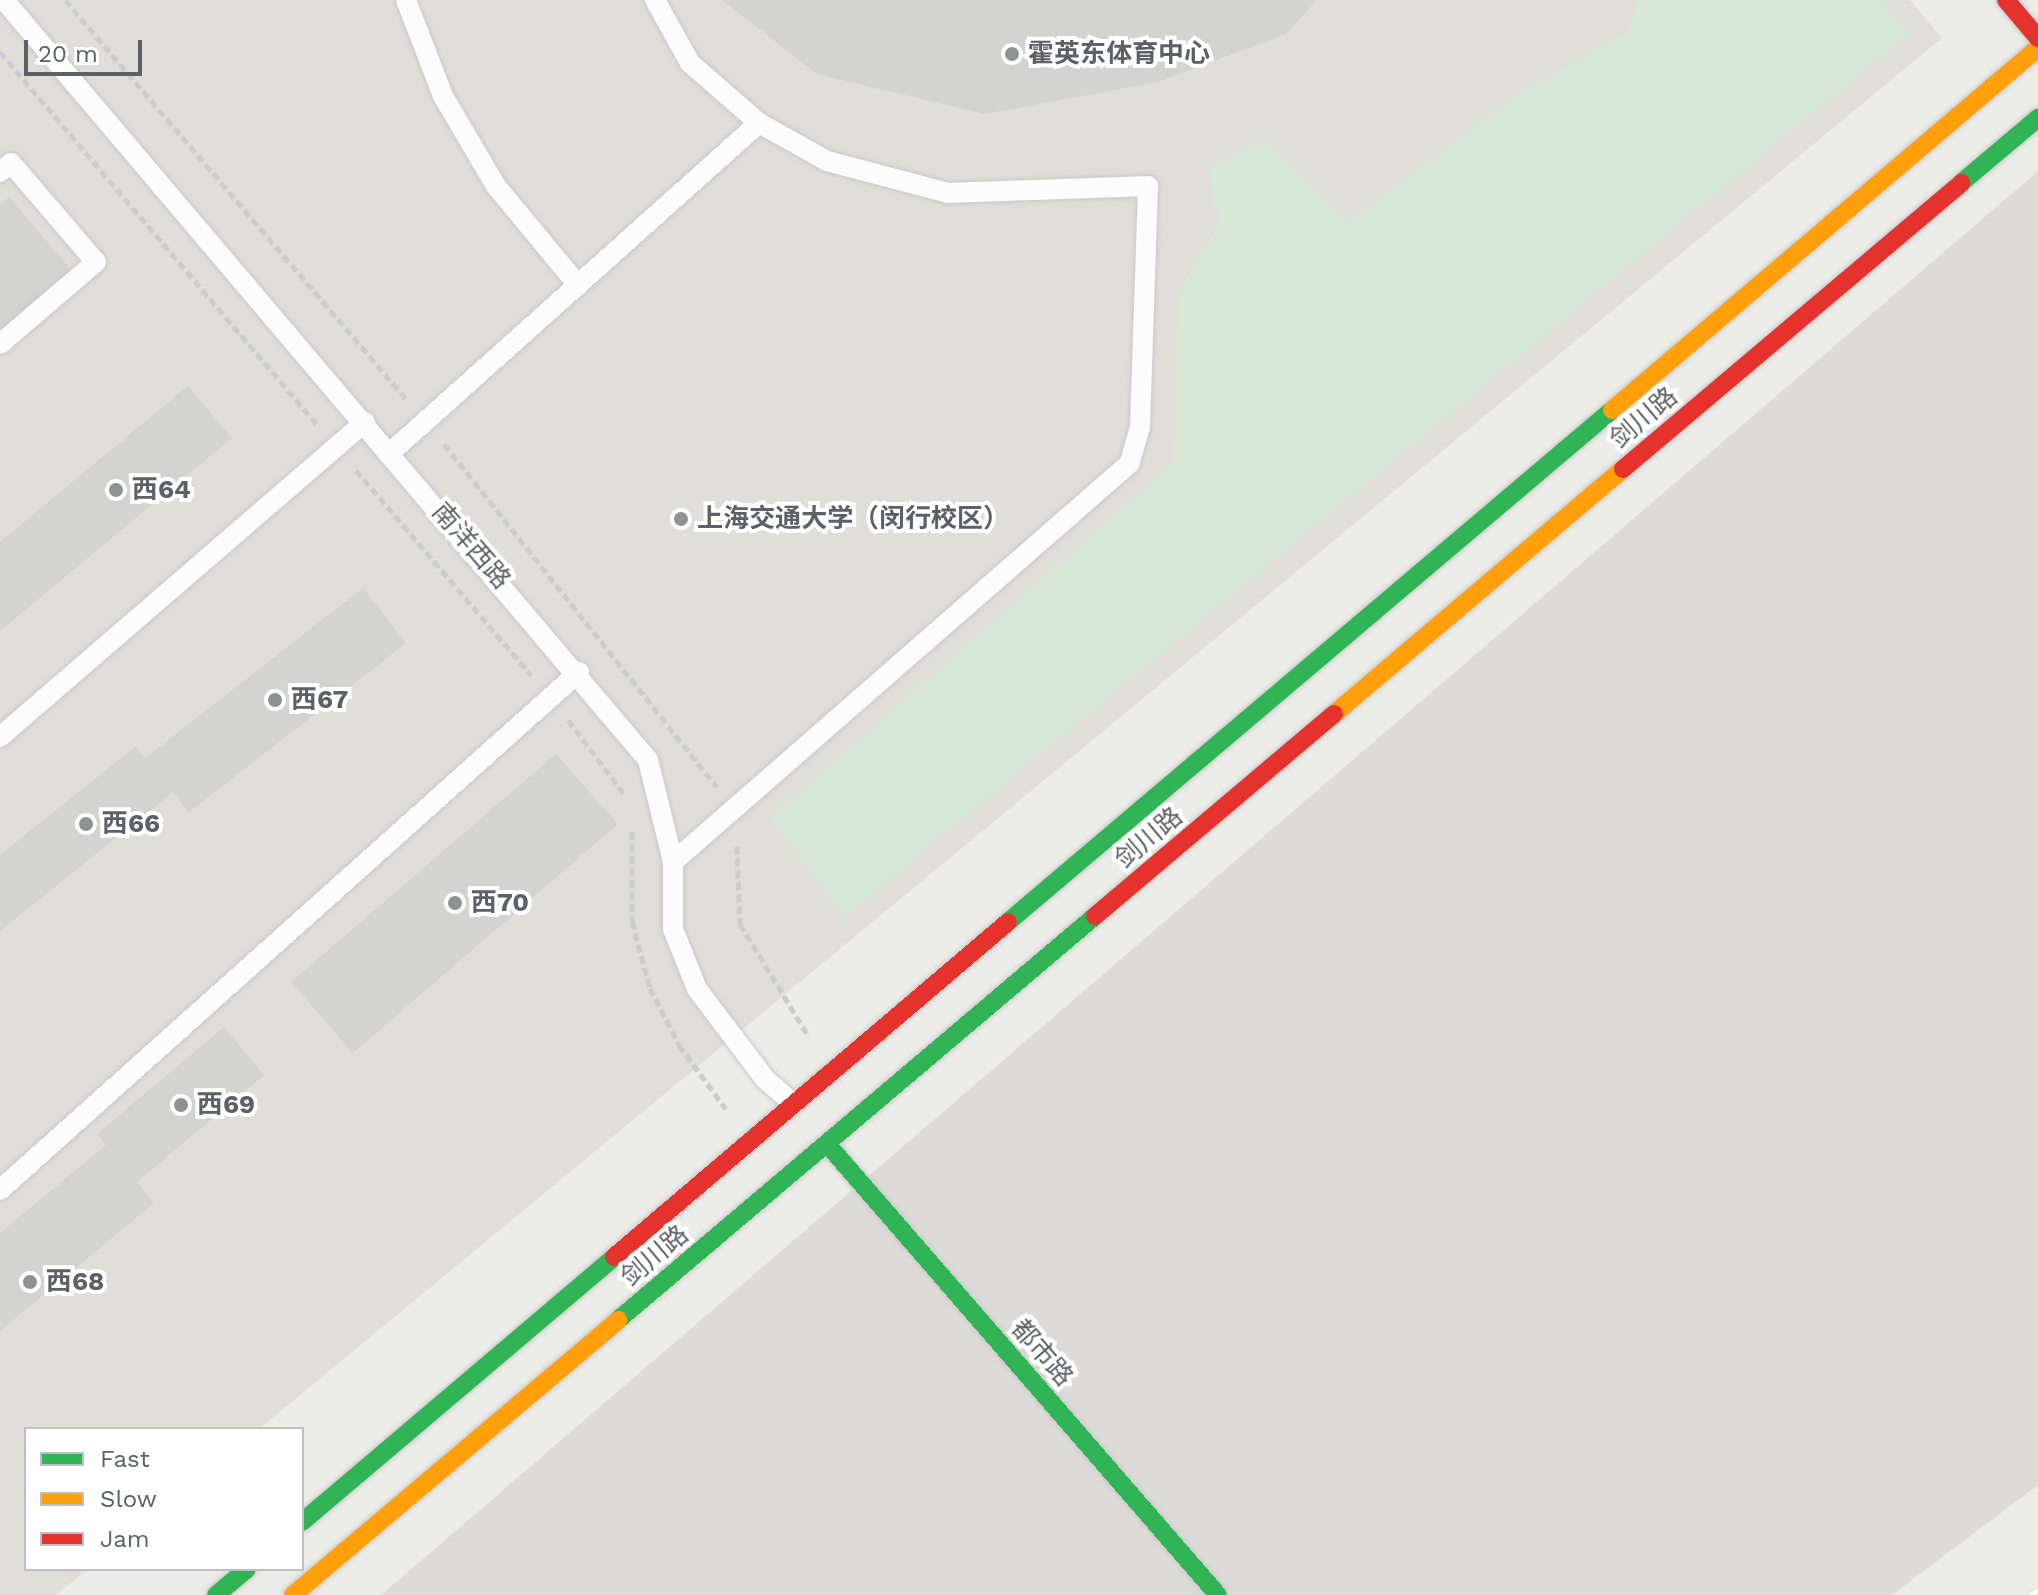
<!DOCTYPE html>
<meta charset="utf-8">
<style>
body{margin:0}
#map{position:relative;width:2038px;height:1595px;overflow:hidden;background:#ecece8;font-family:"Work Sans","Noto Sans SC",sans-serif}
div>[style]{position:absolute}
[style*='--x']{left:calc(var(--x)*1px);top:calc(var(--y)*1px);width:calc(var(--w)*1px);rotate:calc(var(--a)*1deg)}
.industrial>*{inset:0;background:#dcdbd8}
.education>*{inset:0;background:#dfded8}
.green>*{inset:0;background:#d7e7d6}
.building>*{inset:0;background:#d3d3d0}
.path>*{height:5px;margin-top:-2.5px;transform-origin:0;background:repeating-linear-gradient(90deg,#cacdcb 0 8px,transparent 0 12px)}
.roads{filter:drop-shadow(0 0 2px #c9cac9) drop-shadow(0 0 2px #c9cac9)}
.lane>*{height:20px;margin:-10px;padding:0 10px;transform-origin:10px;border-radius:10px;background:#fcfcfc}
.fast>*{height:18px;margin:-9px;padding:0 9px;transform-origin:9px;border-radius:9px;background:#30b455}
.slow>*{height:18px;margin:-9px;padding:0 9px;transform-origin:9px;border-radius:9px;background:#ff9f0a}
.jam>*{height:18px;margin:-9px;padding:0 9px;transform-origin:9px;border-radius:9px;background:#e5322d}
.rail>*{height:9px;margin-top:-4.5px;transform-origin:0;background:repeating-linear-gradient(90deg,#fff 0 18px,#e3e4e3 0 36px);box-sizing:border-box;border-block:2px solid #e3e4e3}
.dots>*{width:22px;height:22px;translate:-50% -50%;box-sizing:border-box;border:4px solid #fff;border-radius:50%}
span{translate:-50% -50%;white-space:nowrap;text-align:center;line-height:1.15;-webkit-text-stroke:8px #fff;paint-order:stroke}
.poi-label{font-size:26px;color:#5d6064;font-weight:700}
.left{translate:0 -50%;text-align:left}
.street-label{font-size:26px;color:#5d6064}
.legend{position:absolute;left:24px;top:1427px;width:280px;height:144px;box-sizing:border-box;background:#fff;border:2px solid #bebfc1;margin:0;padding:10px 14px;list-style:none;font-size:24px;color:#5d6064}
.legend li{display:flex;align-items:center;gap:16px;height:40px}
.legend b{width:40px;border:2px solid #bebfc1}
.scale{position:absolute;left:24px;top:40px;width:118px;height:36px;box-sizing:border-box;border:4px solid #5d6064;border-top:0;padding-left:10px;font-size:24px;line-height:28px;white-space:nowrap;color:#5d6064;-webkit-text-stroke:6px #fff;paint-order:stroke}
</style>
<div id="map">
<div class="industrial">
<div style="clip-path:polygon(2038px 171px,2038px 1485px,1892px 1595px,381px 1595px)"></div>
</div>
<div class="education">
<div style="clip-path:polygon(0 0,1910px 0,1942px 38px,259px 1429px,26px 1429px,26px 1569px,88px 1569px,56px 1595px,0 1595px)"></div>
</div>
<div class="green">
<div style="clip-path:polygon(1638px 0,1881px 0,1909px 33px,844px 917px,770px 818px,1175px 461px,1177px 295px,1219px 224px,1208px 168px,1265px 139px,1347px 223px,1519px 93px,1628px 32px)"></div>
</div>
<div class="building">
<div style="clip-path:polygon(722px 0,1317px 0,1286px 34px,1158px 82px,985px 114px,817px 74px)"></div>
<div style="clip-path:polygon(9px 197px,72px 271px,0 332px,0 205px)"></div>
<div style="clip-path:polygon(188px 386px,232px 438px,0 631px,0 542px)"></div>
<div style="clip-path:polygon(363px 588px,406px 643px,188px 813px,173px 792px,0 931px,0 855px,136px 746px,145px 758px)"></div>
<div style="clip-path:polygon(556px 754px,618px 824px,353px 1053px,291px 982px)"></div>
<div style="clip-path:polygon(224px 1027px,264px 1075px,137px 1182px,154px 1203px,0 1331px,0 1233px,106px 1145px,97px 1134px)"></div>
</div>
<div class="path">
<div style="--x:65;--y:0;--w:526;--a:49.47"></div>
<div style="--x:0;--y:52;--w:491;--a:49.6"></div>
<div style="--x:444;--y:444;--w:438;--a:51.5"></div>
<div style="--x:356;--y:470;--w:270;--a:49.5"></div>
<div style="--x:568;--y:720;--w:94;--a:52.8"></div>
<div style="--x:632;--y:832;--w:89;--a:90"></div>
<div style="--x:632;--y:921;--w:69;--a:75"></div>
<div style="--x:650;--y:988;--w:64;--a:63"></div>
<div style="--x:679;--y:1045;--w:79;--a:53.7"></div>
<div style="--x:737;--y:846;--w:78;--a:87.8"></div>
<div style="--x:740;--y:924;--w:132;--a:58.6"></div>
</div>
<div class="roads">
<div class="lane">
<div style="--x:4;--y:0;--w:996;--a:49.72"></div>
<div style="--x:648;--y:760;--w:105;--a:76.2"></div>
<div style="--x:673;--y:862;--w:67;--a:90"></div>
<div style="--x:673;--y:929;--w:65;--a:68.2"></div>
<div style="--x:697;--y:989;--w:113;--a:52.9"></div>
<div style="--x:765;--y:1079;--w:38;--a:41"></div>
<div style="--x:406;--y:0;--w:103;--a:68.9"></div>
<div style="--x:443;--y:96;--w:104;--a:59.5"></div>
<div style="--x:496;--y:186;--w:129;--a:50.4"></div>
<div style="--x:655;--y:0;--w:72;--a:60.9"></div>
<div style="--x:690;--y:63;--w:91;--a:41"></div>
<div style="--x:759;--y:123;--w:78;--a:29.2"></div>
<div style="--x:827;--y:161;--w:125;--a:14.8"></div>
<div style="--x:948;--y:193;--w:200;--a:-2"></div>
<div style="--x:1148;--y:186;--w:241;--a:91.9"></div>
<div style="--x:1140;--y:427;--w:37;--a:106"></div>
<div style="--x:1130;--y:463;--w:607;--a:138.88"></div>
<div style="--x:0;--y:172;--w:14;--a:-39"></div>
<div style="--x:11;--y:163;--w:130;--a:49.4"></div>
<div style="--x:96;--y:262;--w:126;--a:139.5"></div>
<div style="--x:391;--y:452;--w:494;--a:-41.8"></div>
<div style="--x:0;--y:737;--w:482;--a:-40.8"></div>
<div style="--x:0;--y:1190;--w:777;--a:-41.82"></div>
</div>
<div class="fast">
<div style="--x:1961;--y:183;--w:101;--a:-40.2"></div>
<div style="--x:1008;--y:922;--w:792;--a:-40.29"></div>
<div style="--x:828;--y:1145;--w:595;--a:49.09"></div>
<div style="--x:618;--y:1320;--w:625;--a:-40.26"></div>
<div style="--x:302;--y:1522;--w:409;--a:-40.3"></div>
<div style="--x:216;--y:1595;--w:40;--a:-40"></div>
</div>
<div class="slow">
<div style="--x:1612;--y:410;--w:559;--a:-40.36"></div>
<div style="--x:1334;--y:714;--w:379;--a:-40.3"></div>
<div style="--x:293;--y:1595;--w:426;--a:-40.2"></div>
</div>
<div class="jam">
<div style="--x:2006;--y:0;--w:50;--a:49.9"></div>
<div style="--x:1623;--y:469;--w:443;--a:-40.2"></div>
<div style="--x:1095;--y:916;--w:313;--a:-40.2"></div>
<div style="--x:614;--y:1257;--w:517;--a:-40.37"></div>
</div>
</div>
<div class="rail">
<div style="--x:2031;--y:1595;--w:9;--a:-36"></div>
</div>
<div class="dots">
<div style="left:1012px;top:54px;background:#8f9192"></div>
<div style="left:116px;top:490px;background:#8f9192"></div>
<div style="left:681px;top:519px;background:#8f9192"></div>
<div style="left:275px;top:700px;background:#8f9192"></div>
<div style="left:86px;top:824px;background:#8f9192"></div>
<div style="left:455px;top:903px;background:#8f9192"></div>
<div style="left:181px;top:1105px;background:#8f9192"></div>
<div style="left:30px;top:1282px;background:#8f9192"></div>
</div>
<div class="poi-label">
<span class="left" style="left:1028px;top:54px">霍英东体育中心</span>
<span class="left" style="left:132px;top:490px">西64</span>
<span class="left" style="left:697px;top:519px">上海交通大学（闵行校区）</span>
<span class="left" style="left:291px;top:700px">西67</span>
<span class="left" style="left:102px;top:824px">西66</span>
<span class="left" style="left:471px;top:903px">西70</span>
<span class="left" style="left:197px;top:1105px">西69</span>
<span class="left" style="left:46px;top:1282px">西68</span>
</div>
<div class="street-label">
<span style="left:1644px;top:418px;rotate:-40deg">剑川路</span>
<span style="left:471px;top:546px;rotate:49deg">南洋西路</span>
<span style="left:1149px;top:838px;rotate:-40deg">剑川路</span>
<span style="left:655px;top:1256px;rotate:-40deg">剑川路</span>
<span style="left:1042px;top:1353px;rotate:49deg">都市路</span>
</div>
<ul class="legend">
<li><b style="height:10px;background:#30b455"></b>Fast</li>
<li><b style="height:10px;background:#ff9f0a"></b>Slow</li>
<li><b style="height:10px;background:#e5322d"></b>Jam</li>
</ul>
<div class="scale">20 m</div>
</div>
